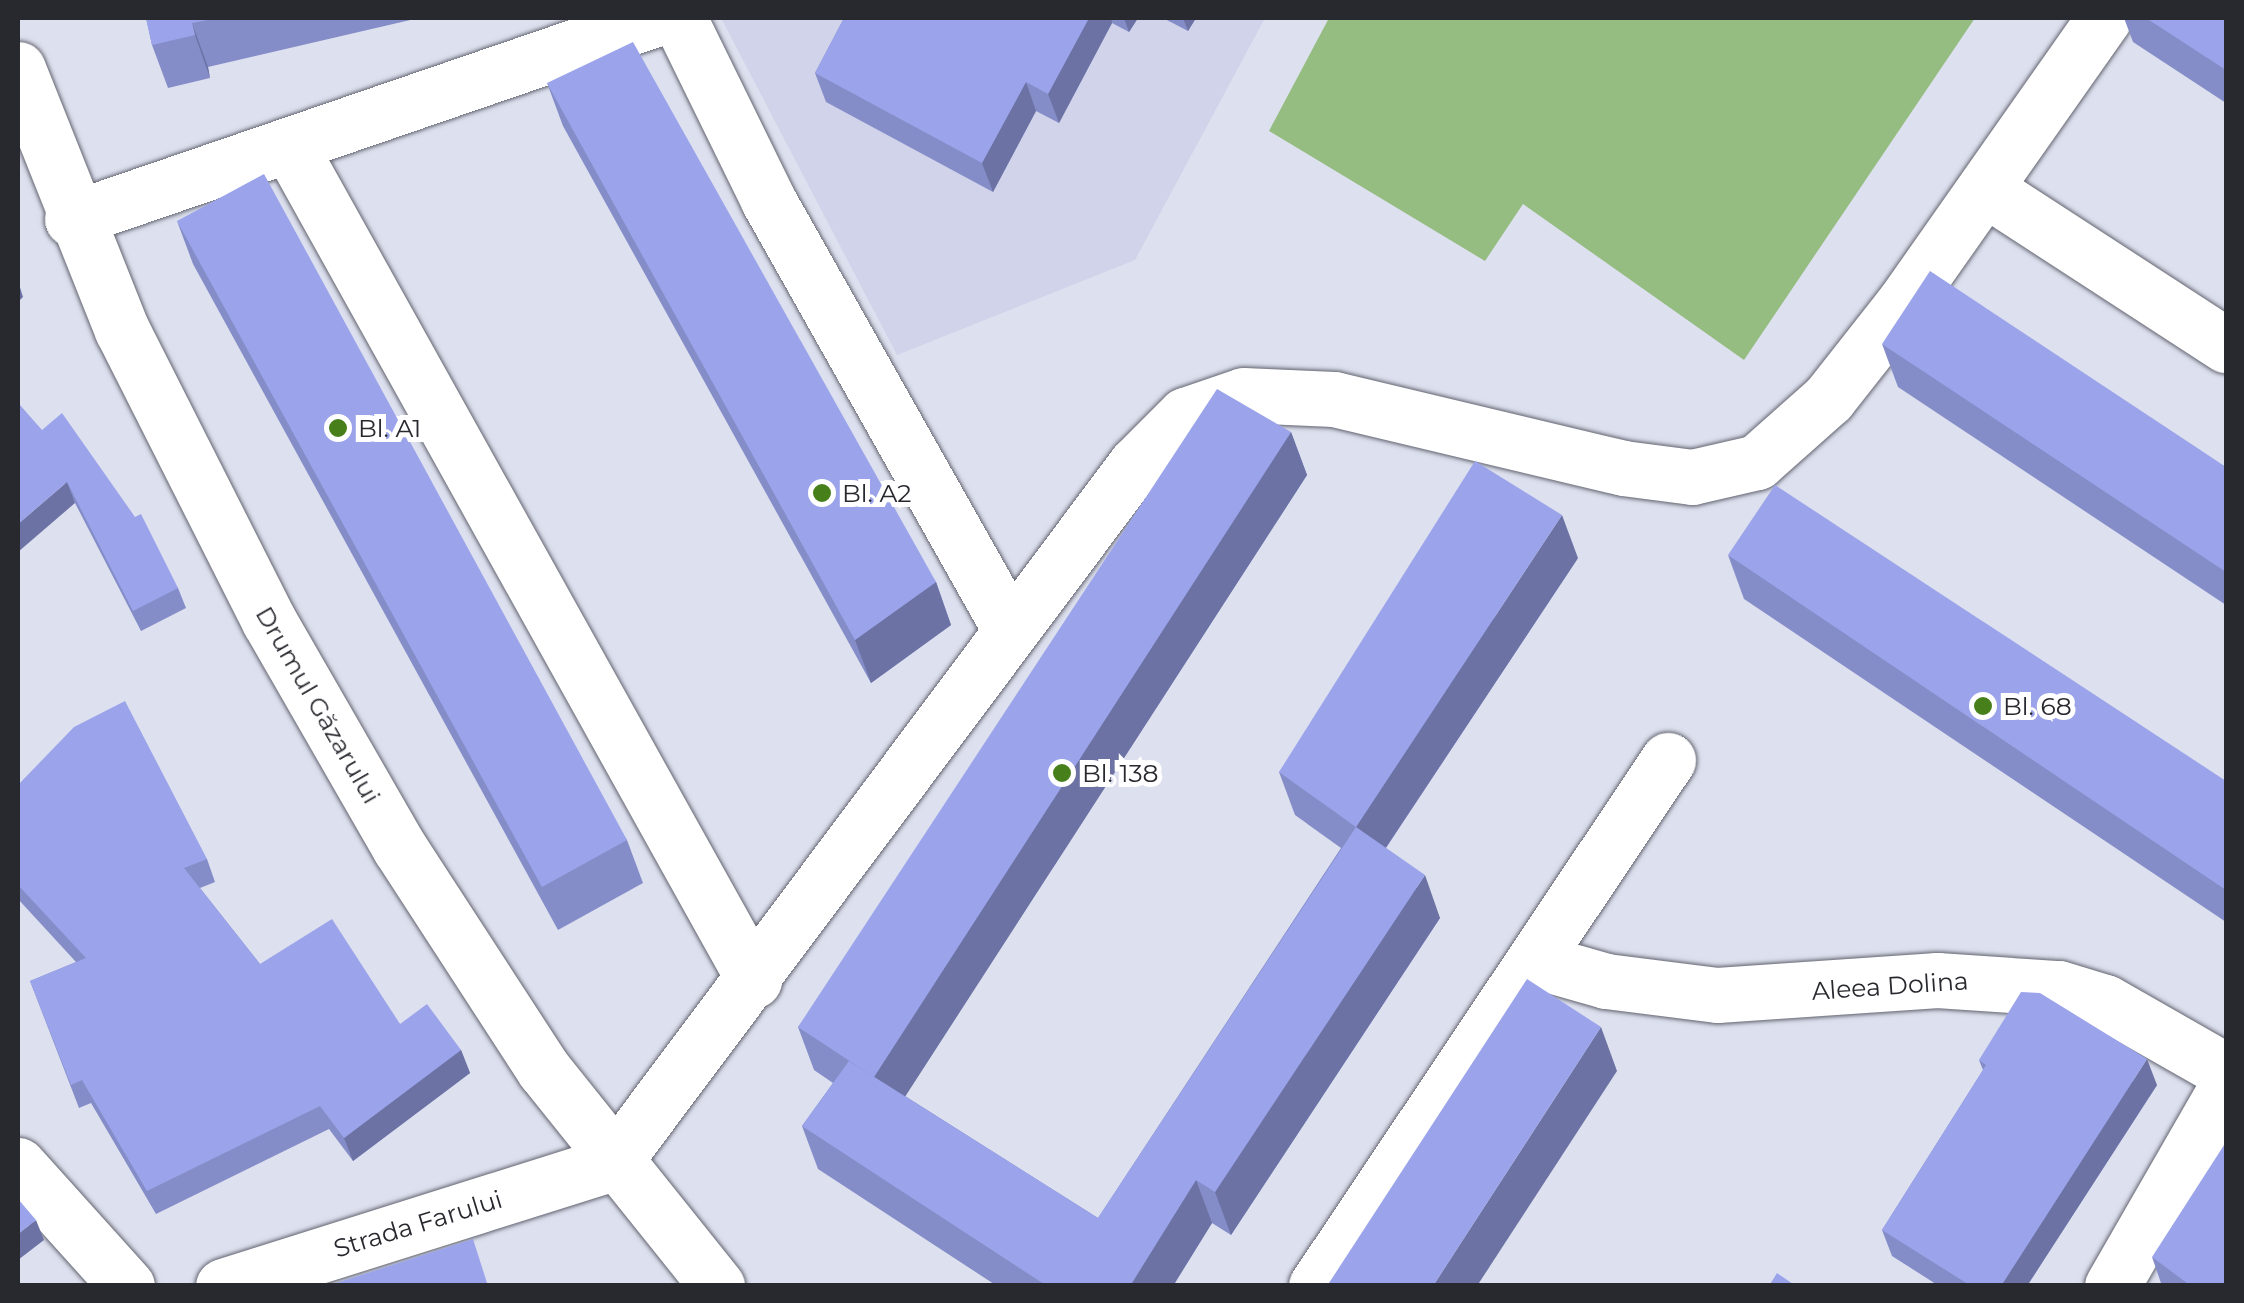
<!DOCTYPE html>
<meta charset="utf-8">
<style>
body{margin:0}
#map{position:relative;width:2244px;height:1303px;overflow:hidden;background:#dde0ee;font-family:Montserrat,sans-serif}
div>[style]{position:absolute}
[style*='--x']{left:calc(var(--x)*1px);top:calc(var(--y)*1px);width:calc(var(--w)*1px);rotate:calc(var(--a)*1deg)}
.built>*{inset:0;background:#d0d3e9}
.green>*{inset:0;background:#96bd81}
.roads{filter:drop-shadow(0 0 2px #626470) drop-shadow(0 0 2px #626470)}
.minor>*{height:55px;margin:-27.5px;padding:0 27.5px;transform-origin:27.5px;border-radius:27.5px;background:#fff}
.wall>*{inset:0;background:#858dc9}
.shaded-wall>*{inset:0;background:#6c73a4}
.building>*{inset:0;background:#9ba4ea}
.dots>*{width:28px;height:28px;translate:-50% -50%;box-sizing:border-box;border:5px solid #fff;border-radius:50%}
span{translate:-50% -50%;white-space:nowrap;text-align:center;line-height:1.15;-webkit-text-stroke:10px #fff;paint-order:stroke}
.poi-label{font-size:25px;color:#28292f}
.left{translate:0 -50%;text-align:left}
.street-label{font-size:25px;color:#28292f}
.frame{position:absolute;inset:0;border:20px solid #28292f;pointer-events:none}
</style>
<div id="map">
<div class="built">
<div style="clip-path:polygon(721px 18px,1265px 18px,1135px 260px,897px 355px)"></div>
</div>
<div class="green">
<div style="clip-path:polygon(1329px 18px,1975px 18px,1744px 360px,1523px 204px,1485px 261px,1269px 131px)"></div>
</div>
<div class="roads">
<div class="minor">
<div style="--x:679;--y:18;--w:203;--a:63.9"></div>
<div style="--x:768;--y:200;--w:493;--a:60.6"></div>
<div style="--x:18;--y:69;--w:281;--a:68.3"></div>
<div style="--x:122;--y:330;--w:326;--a:63.2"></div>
<div style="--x:269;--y:621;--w:261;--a:60.1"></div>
<div style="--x:399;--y:847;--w:266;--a:57"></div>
<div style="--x:544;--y:1070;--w:277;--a:51.3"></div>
<div style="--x:289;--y:145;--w:956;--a:60.89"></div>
<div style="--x:1987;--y:190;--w:285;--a:33"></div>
<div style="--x:72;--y:219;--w:620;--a:-18.93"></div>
<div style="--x:1536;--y:961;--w:73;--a:15.9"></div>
<div style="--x:1606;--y:981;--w:112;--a:7.2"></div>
<div style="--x:1717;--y:995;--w:221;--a:-3.9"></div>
<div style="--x:1937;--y:980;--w:122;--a:3.8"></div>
<div style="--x:2059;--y:988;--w:48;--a:16.9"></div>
<div style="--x:2105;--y:1002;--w:139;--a:29.7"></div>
<div style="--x:18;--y:1165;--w:163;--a:48"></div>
<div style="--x:223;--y:1286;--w:409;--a:-17.5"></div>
<div style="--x:613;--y:1163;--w:872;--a:-53.21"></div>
<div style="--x:1135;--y:465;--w:71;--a:-45"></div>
<div style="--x:1185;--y:415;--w:61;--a:-19"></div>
<div style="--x:1243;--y:395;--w:91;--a:2.5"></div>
<div style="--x:1334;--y:399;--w:297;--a:13.4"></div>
<div style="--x:1623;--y:468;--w:70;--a:7.4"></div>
<div style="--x:1692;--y:477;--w:67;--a:-13"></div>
<div style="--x:1757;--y:462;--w:96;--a:-41.6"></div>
<div style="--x:1829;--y:398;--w:120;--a:-51.8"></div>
<div style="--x:1903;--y:304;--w:350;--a:-54.9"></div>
<div style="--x:1316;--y:1286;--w:633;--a:-56.21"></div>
<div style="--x:2112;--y:1286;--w:228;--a:-60.1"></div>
</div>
</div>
<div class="wall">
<div style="clip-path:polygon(146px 18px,419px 18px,208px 67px,210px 78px,168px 88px,152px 45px)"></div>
<div style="clip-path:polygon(844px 18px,1138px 18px,1129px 32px,1112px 23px,1059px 123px,1036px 111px,993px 192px,826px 102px,815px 73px)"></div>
<div style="clip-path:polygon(1163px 18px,1196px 18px,1188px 31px)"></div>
<div style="clip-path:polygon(2124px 18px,2226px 18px,2226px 103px,2133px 42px)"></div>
<div style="clip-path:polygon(547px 83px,936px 582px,951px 625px,871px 683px,563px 126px)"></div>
<div style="clip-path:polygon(177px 221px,627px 840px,643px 883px,558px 930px,193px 264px)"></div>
<div style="clip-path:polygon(1882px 344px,2226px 467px,2226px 605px,1898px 387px)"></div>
<div style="clip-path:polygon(18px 403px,178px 588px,186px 608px,141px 631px,75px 503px)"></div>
<div style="clip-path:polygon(1291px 432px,1307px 475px,905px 1096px,1098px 1218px,1341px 848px,1295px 815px,1279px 772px,1578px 558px,1386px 848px,1440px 918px,1231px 1235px,1212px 1223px,1173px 1286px,997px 1286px,818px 1169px,802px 1126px,833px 1083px,814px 1070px,798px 1027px)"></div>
<div style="clip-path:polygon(1728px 555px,2226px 781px,2226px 922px,1744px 599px)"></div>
<div style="clip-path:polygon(18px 785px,207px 859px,215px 882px,200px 888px,260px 964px,461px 1050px,470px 1073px,353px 1161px,329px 1129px,156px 1214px,91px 1103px,79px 1108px,30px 981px,76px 962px,18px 899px)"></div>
<div style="clip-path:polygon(1979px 1060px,2157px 1085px,2027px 1286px,1939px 1286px,1892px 1256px,1882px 1230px,1983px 1070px)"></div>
<div style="clip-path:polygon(2152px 1257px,2226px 1286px,2162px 1286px)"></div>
</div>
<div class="shaded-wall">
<div style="clip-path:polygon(1089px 18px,1111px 18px,1112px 23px,1059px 123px,1048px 94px)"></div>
<div style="clip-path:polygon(1124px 18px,1138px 18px,1129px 32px)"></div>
<div style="clip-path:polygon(1183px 18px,1196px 18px,1188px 31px)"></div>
<div style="clip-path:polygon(192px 23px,208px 67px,210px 78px,195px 35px)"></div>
<div style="clip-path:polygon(1026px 82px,1036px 111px,993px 192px,982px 163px)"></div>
<div style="clip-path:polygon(18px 281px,23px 297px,18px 302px)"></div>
<div style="clip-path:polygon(1291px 432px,1307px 475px,890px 1120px,874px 1077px)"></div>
<div style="clip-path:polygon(67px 482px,75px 503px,18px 552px,18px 524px)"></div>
<div style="clip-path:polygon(1562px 515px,1578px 558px,1371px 870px,1356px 827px)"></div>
<div style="clip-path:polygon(936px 582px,951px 625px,871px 683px,855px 640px)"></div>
<div style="clip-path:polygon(1425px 875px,1440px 918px,1231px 1235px,1215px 1192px)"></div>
<div style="clip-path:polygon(1601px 1027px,1617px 1071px,1477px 1286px,1433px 1286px)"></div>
<div style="clip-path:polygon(461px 1050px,470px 1073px,353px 1161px,344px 1138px)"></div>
<div style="clip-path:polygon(2147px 1059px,2157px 1085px,2027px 1286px,2001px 1286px)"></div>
<div style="clip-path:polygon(1196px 1180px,1212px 1223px,1173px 1286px,1130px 1286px)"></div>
<div style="clip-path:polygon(36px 1220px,44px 1240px,18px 1260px,18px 1234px)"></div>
</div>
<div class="building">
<div style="clip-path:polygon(146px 18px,218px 18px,192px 23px,195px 35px,152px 45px)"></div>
<div style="clip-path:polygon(844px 18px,1089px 18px,1048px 94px,1026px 82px,982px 163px,815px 73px)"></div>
<div style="clip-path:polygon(2146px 18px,2226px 18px,2226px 70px)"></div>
<div style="clip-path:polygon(633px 42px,936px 582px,855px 640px,547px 83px)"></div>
<div style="clip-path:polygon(264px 174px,627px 840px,542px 887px,177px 221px)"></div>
<div style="clip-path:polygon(1930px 271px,2226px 467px,2226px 572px,1882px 344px)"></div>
<div style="clip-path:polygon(1217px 389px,1291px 432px,874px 1077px,798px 1027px)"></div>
<div style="clip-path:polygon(18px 403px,42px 430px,62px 413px,135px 517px,141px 514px,178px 588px,133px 611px,67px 482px,18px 524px)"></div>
<div style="clip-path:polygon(1475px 461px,1562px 515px,1356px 827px,1279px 772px)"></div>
<div style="clip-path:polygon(1775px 485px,2226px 781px,2226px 890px,1728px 555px)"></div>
<div style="clip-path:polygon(125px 701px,207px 859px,184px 868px,260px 964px,332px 919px,400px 1024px,427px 1004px,461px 1050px,344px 1138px,320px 1106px,147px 1191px,82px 1080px,71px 1085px,30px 981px,86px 958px,18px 885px,18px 785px,74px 727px)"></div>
<div style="clip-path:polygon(1356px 827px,1425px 875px,1215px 1192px,1196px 1180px,1130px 1286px,1047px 1286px,802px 1126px,849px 1061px,1098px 1218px)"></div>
<div style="clip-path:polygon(1527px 979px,1601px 1027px,1433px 1286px,1327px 1286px)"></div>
<div style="clip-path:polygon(2021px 992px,2040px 993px,2147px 1059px,2001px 1286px,1971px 1286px,1882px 1230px,1986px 1065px,1979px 1060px)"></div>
<div style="clip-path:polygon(2226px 1142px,2226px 1286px,2191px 1286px,2152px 1257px)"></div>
<div style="clip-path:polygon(18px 1199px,36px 1220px,18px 1234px)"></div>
<div style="clip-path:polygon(473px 1239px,488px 1286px,327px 1286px)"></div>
<div style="clip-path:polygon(1777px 1273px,1796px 1286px,1769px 1286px)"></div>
</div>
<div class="dots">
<div style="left:338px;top:428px;background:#47801b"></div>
<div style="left:822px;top:493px;background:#47801b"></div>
<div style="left:1983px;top:706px;background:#47801b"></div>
<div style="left:1062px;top:773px;background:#47801b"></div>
</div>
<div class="poi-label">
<span class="left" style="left:358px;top:428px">Bl. A1</span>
<span class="left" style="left:842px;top:493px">Bl. A2</span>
<span class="left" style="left:2003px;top:706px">Bl. 68</span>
<span class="left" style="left:1082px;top:773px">Bl. 138</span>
</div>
<div class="street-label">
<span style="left:318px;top:705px;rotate:60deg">Drumul Găzarului</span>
<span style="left:1890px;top:986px;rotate:-4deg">Aleea Dolina</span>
<span style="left:418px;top:1224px;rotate:-17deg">Strada Farului</span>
</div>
<div class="frame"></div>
</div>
